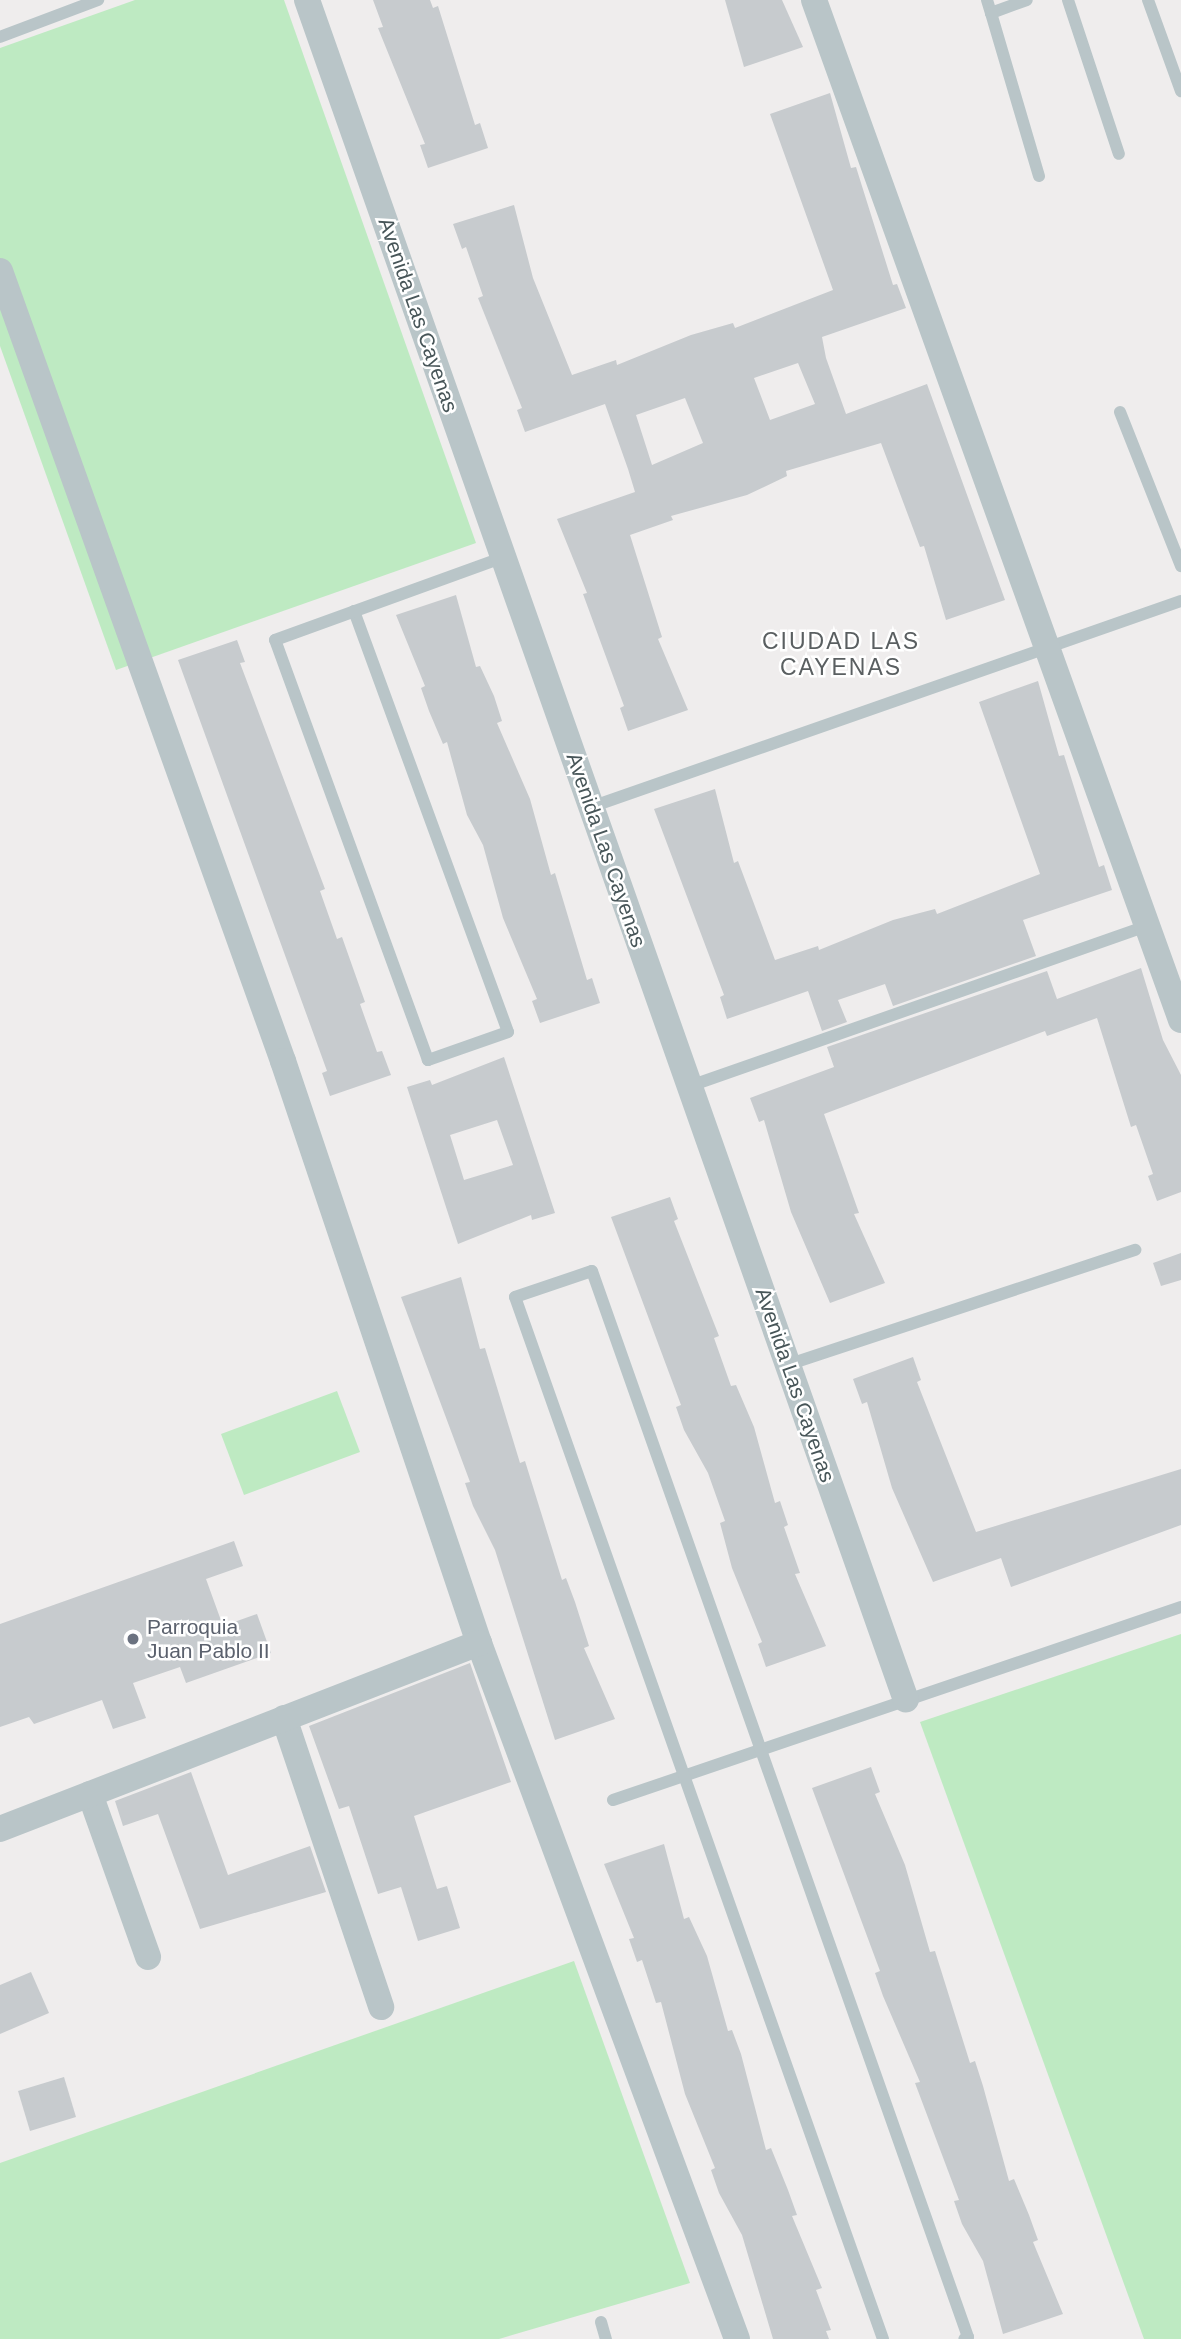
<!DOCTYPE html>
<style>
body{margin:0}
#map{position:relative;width:1181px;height:2339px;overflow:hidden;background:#efeded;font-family:Arial,sans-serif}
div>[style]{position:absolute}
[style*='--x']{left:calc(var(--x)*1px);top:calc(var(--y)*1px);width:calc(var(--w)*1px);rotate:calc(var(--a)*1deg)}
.green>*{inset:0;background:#beeac2}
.building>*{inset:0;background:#c7cbce}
.service>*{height:12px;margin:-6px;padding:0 6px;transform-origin:6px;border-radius:6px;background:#b9c5c8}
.minor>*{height:26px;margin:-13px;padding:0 13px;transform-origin:13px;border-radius:13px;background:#b9c5c8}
.dots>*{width:19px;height:19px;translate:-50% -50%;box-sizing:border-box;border:4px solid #fff;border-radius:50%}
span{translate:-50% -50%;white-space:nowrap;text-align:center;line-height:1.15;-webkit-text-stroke:5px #fff;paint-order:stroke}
.street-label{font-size:21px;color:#475558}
.worship-label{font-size:21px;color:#5b616d}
.left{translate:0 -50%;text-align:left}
.neighbourhood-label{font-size:23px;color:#5a5f61;letter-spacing:2px}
</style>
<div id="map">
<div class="green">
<div style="clip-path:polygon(135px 0,284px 0,476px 543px,116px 670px,0 346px,0 48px)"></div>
<div style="clip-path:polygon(337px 1391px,360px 1452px,244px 1495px,221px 1434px)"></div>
<div style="clip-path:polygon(1181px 1634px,1181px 2339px,1144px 2339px,920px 1722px)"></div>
<div style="clip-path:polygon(574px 1961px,690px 2283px,499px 2339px,0 2339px,0 2163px)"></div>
</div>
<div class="building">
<div style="clip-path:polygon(373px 0,430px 0,433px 8px,438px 6px,475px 125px,480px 123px,488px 148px,428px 168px,420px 145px,425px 144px,378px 28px,383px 27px)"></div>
<div style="clip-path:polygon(725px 0,782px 0,803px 47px,744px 67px)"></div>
<div style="clip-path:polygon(evenodd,830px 93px,851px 168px,856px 167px,893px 285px,897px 284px,906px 308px,822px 337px,826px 358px,846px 414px,927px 384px,1005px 600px,946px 620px,924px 546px,920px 547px,881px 443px,786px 471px,787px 476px,747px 495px,671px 516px,673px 520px,630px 535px,662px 637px,658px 639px,688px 710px,628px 731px,620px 708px,624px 706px,583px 594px,587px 593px,557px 519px,635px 492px,628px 469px,605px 404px,525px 432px,517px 410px,522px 408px,478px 298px,483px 296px,466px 247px,462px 249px,453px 224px,514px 205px,533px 278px,572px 375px,616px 360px,617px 365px,691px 335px,733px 323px,735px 328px,833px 290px,770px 114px,830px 93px,798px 363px,815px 404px,770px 420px,754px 378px,798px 363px,830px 93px,685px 398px,703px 443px,652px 465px,636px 415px,685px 398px)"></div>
<div style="clip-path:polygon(456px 595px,476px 667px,480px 666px,494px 696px,502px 721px,497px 723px,530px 799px,551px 875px,555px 873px,587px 980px,592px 978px,600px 1003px,540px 1023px,532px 1001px,537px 999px,503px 918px,483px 845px,467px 815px,447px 742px,443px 744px,429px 711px,421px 688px,425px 686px,396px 615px)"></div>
<div style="clip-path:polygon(237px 640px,245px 662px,240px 663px,325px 889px,320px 891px,337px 939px,342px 937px,365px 1002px,360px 1004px,377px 1052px,382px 1051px,391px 1075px,330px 1096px,322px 1073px,327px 1071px,178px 660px)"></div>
<div style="clip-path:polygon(1038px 681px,1059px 756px,1064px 755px,1099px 867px,1104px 865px,1112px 890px,1023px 920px,1036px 956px,893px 1006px,885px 984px,838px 1000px,847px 1022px,822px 1031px,808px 991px,727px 1019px,720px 997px,724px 995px,654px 809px,715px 789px,734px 863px,738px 861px,775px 960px,818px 946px,819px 950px,893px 920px,935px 909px,937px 914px,1040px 874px,979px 702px)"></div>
<div style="clip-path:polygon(1141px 968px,1163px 1040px,1181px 1075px,1181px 1192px,1157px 1201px,1148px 1176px,1153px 1174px,1136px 1125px,1131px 1127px,1097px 1018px,1047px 1036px,1045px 1031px,824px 1114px,859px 1213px,854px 1214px,885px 1283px,830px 1303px,791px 1212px,764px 1120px,759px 1122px,750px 1098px,834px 1067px,827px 1047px,1047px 971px,1057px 999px)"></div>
<div style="clip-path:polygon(evenodd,504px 1057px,555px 1213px,532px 1220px,531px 1215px,458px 1244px,407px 1087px,430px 1080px,432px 1085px,504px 1057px,497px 1120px,513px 1165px,464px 1180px,450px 1135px,497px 1120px)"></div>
<div style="clip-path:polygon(670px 1197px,678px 1219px,674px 1221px,719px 1336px,714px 1338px,731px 1386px,736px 1385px,754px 1427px,775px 1503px,780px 1501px,788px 1525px,784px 1527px,800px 1573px,795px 1574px,826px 1646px,766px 1667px,758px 1644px,762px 1642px,732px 1568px,720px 1523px,725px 1521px,708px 1473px,684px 1430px,676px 1407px,681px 1405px,611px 1217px)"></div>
<div style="clip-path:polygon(1181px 1253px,1181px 1280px,1161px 1286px,1153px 1263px)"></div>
<div style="clip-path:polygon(461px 1277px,480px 1349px,485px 1348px,520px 1463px,525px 1461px,562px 1580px,566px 1578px,575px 1602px,589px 1646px,584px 1648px,615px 1719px,555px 1740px,495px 1550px,473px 1506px,465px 1483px,470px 1482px,401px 1297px)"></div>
<div style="clip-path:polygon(913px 1357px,921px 1380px,917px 1382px,976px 1532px,1181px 1469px,1181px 1525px,1011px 1587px,1001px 1558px,933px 1582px,892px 1488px,867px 1402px,862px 1404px,853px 1379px)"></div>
<div style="clip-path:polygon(234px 1541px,243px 1566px,206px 1579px,223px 1626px,257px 1614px,271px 1653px,186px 1683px,180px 1667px,133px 1683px,146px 1718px,113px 1729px,102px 1700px,34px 1724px,29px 1717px,0 1727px,0 1624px)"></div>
<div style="clip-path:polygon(470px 1663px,511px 1782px,414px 1816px,437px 1889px,447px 1886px,460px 1928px,418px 1941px,401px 1887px,378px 1894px,349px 1806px,339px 1809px,309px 1726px)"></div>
<div style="clip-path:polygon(871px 1767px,880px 1792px,875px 1794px,905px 1865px,930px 1952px,935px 1951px,970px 2063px,975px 2061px,983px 2086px,1009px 2181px,1014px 2179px,1029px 2215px,1038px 2240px,1033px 2242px,1063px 2314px,1003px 2334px,983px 2261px,962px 2224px,954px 2201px,959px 2200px,915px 2083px,920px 2082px,883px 1996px,875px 1973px,880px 1971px,812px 1788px)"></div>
<div style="clip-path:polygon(191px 1772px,228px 1875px,310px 1846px,326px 1892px,200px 1929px,158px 1814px,123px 1826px,115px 1801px)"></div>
<div style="clip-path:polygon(664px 1844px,684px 1919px,689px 1917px,707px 1956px,728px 2031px,732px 2030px,741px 2054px,766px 2150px,771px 2148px,788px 2190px,797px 2215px,792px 2216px,822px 2288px,816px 2290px,831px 2330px,826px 2331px,829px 2339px,773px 2339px,742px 2235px,719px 2193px,711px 2170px,715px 2168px,685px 2094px,661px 2002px,656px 2003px,642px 1960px,637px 1962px,629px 1939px,634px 1938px,604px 1864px)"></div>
<div style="clip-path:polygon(31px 1972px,49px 2013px,0 2034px,0 1985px)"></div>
<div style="clip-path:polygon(64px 2077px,76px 2117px,30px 2131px,18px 2091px)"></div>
</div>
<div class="service">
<div style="--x:987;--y:0;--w:14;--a:73"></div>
<div style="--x:991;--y:13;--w:38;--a:-20"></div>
<div style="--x:1068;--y:0;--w:162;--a:71.7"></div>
<div style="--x:1148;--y:0;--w:97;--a:70.1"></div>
<div style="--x:991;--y:13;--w:170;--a:73.6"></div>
<div style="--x:0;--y:37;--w:105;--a:-20.7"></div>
<div style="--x:1120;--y:412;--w:166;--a:68.4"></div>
<div style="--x:354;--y:611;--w:448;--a:69.9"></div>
<div style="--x:508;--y:1032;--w:85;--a:160.7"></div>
<div style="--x:428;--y:1060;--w:447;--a:-110"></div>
<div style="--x:275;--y:640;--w:244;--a:-19.9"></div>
<div style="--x:591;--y:807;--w:625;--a:-19.25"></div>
<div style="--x:690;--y:1086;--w:485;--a:-19.3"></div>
<div style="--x:787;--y:1365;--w:367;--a:-18.3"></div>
<div style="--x:613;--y:1800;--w:600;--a:-18.77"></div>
<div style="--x:601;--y:2322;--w:18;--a:74"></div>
<div style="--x:883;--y:2339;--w:1105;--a:-109.45"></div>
<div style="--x:515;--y:1297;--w:81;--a:-18.7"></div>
<div style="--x:592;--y:1271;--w:1130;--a:70.57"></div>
<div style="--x:968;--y:2337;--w:4;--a:153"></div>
</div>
<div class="minor">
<div style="--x:307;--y:0;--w:1802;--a:70.59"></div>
<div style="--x:814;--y:0;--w:1084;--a:70.21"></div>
<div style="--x:0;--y:271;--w:839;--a:70.29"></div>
<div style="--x:283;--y:1061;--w:614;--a:71.39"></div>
<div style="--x:479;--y:1643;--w:742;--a:69.66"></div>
<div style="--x:284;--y:1718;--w:305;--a:71.4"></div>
<div style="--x:90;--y:1794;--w:173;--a:70.4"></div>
<div style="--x:0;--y:1829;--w:514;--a:-21.22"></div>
</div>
<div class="dots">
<div style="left:133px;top:1639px;background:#6b7280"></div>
</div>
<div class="street-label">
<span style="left:418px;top:315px;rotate:71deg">Avenida Las Cayenas</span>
<span style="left:606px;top:850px;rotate:71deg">Avenida Las Cayenas</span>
<span style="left:795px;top:1385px;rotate:71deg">Avenida Las Cayenas</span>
</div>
<div class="worship-label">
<span class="left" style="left:147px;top:1639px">Parroquia<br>Juan Pablo II</span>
</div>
<div class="neighbourhood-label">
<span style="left:841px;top:654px">CIUDAD LAS<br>CAYENAS</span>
</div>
</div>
